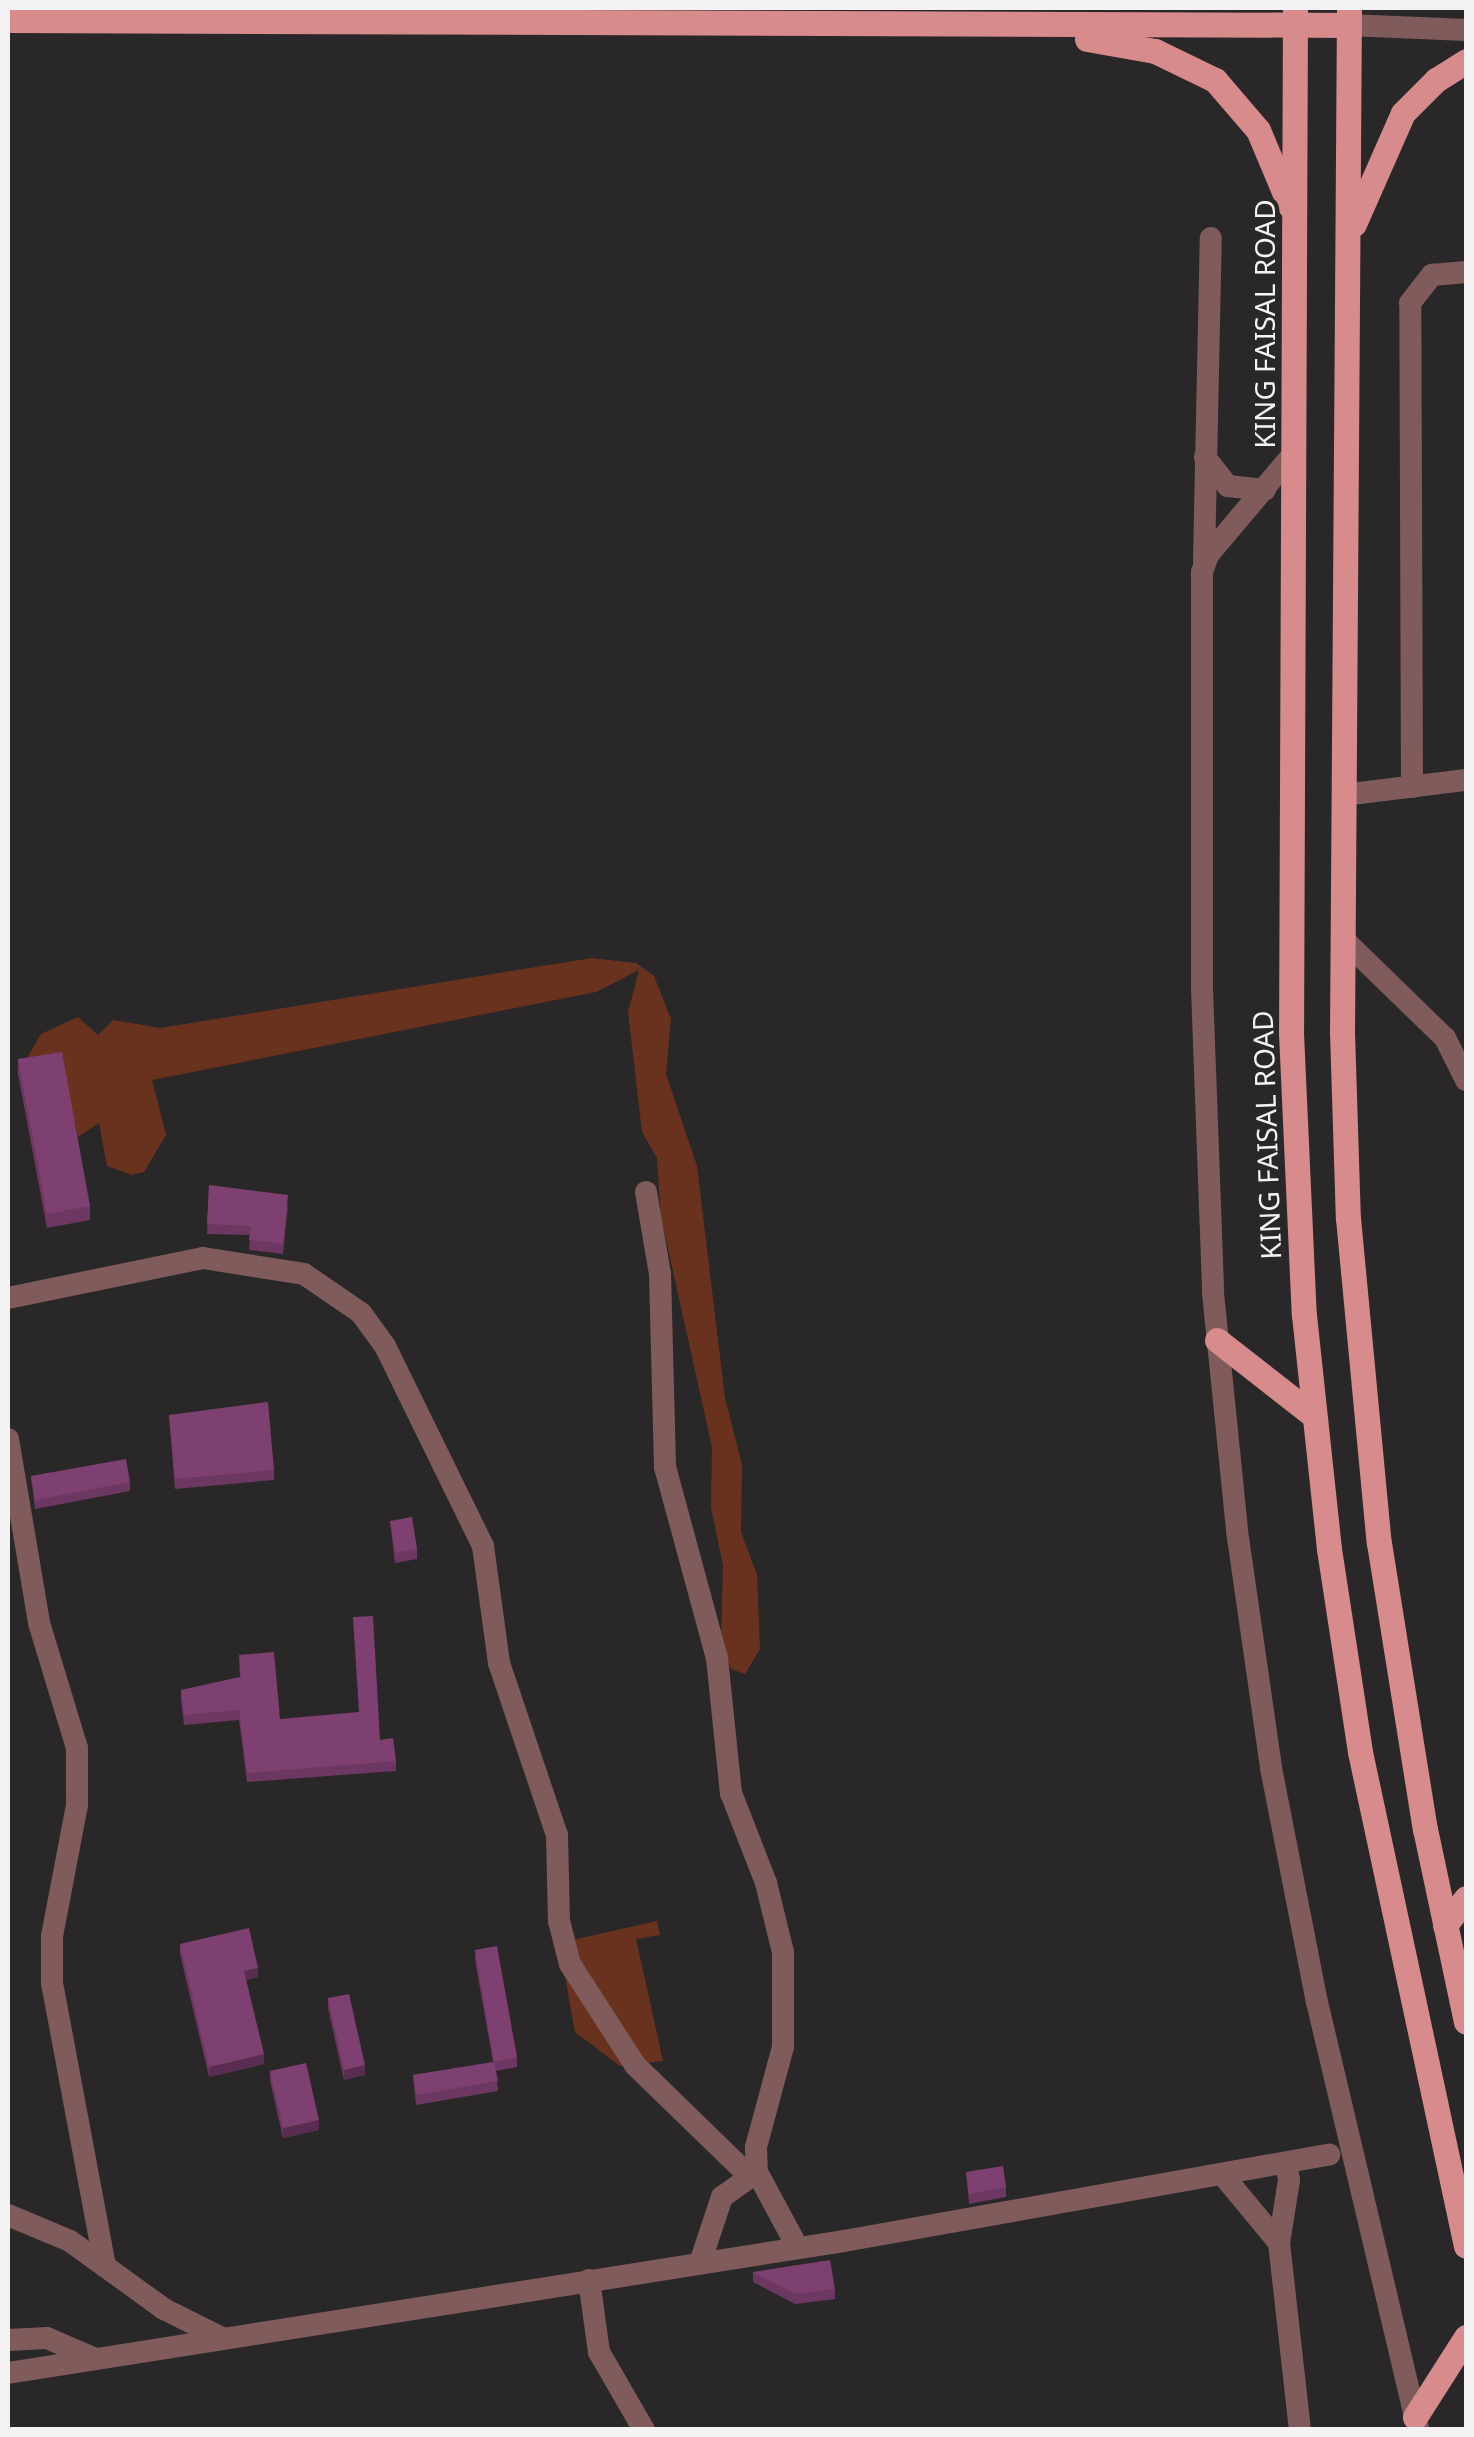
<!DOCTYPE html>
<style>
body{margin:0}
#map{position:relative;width:1474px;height:2437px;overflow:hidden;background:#2a2728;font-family:"Noto Sans",sans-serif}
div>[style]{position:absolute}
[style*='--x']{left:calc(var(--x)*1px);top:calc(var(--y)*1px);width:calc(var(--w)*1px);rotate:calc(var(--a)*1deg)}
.green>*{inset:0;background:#69321e}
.minor>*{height:22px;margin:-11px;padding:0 11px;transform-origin:11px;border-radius:11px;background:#805b5b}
.major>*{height:25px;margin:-12.5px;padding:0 12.5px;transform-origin:12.5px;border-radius:12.5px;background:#d78b8c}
.wall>*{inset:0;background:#6c3761}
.shaded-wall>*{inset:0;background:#582d4f}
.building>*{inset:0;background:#7e4071}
span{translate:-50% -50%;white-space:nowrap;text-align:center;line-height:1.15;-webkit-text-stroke:9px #2a2728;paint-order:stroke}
.street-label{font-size:28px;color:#f4f2f3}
.frame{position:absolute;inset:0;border:10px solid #f4f2f3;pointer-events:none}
</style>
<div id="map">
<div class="green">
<div style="clip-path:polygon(592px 958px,636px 963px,654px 976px,671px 1019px,666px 1074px,697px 1166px,725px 1398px,742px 1465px,741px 1532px,757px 1575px,760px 1649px,745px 1674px,731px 1669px,721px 1642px,723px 1565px,711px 1508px,712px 1447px,661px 1217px,657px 1158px,642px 1132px,628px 1012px,639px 970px,596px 992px,152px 1080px,166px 1135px,144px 1172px,132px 1175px,107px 1166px,99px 1123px,78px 1137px,62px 1066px,18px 1074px,41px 1034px,78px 1017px,98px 1035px,113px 1020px,160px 1028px)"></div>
<div style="clip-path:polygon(657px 1921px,660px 1935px,636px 1939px,663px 2061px,620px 2066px,575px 2032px,559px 1943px)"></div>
</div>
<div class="minor">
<div style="--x:1349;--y:25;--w:117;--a:2.4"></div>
<div style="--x:1294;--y:453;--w:133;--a:130.1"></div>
<div style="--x:1208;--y:555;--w:18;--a:109"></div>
<div style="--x:1202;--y:572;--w:416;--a:90"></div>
<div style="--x:1202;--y:988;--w:305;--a:87.9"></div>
<div style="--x:1213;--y:1293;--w:239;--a:84.2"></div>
<div style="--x:1237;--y:1531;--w:239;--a:81.8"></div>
<div style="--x:1271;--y:1768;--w:238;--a:78.9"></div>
<div style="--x:1317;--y:2002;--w:440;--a:76.7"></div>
<div style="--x:1205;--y:457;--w:37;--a:52"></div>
<div style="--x:1228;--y:486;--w:37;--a:6"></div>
<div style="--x:1204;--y:561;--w:323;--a:-88.8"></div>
<div style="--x:1412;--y:787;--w:484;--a:-90.2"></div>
<div style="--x:1410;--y:303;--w:36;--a:-52"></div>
<div style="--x:1432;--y:275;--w:34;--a:-5"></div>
<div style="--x:1343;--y:795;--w:124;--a:-7"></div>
<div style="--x:1342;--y:938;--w:144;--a:44.2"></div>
<div style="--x:1445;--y:1038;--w:47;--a:63.4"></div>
<div style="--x:646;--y:1192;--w:83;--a:80.3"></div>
<div style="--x:660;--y:1274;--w:193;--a:88.5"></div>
<div style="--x:665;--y:1467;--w:198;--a:74.8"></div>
<div style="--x:717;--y:1658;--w:136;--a:84.1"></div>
<div style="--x:731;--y:1793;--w:97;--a:68.7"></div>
<div style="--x:766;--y:1883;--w:71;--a:76.2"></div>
<div style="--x:783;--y:1952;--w:95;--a:90"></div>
<div style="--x:783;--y:2047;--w:104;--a:105.1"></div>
<div style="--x:756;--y:2147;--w:25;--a:88"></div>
<div style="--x:757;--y:2172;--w:86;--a:61.7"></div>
<div style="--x:8;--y:1298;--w:199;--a:-11.6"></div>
<div style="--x:203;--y:1258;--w:102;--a:9"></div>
<div style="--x:304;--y:1274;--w:69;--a:34.4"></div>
<div style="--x:361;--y:1313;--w:41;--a:54"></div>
<div style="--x:385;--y:1346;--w:223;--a:63.9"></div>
<div style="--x:483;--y:1546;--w:118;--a:82.2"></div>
<div style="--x:499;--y:1663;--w:182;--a:71.4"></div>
<div style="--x:557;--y:1835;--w:86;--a:88.7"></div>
<div style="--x:559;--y:1921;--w:44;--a:75.7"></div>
<div style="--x:570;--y:1964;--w:120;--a:57.2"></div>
<div style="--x:635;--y:2065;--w:158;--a:44.2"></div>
<div style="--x:8;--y:1439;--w:187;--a:80.4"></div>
<div style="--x:39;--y:1623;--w:131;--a:73.1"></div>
<div style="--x:77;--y:1748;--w:57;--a:90"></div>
<div style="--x:77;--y:1805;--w:133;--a:100.8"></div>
<div style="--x:52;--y:1936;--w:47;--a:90"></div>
<div style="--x:52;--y:1983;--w:288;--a:79.4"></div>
<div style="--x:1286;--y:2163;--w:17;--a:80"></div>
<div style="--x:1289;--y:2180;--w:64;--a:99"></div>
<div style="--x:1279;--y:2243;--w:188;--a:83.6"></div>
<div style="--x:1222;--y:2174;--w:89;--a:50.4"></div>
<div style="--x:8;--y:2215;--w:67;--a:22.8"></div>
<div style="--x:70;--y:2241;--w:116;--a:35.9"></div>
<div style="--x:164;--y:2309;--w:65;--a:26.6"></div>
<div style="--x:700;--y:2263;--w:70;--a:-71.6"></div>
<div style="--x:722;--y:2197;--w:43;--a:-35.5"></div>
<div style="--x:589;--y:2280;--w:73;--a:82.1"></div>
<div style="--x:599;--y:2352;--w:90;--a:60"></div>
<div style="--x:8;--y:2340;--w:39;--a:-3"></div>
<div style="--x:47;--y:2338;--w:50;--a:23.5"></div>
<div style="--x:8;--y:2373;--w:846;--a:-8.97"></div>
<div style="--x:844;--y:2241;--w:493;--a:-10.1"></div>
</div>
<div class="major">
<div style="--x:1295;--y:8;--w:1025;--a:90.22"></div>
<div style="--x:1291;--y:1033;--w:282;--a:87.4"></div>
<div style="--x:1304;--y:1315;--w:235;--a:83.9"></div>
<div style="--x:1329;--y:1549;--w:205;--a:81.3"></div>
<div style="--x:1360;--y:1752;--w:505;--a:77.89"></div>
<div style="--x:1349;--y:8;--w:1024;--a:90.39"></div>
<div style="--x:1342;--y:1032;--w:186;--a:88.2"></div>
<div style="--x:1348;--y:1218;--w:326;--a:84.6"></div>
<div style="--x:1379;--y:1543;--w:290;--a:80.9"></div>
<div style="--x:1425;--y:1829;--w:197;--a:78"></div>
<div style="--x:8;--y:20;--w:1341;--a:0.21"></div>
<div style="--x:1087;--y:39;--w:69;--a:10"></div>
<div style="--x:1155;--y:51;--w:67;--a:25.8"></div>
<div style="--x:1215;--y:80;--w:66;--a:49.3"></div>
<div style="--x:1258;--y:130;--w:82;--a:67.2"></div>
<div style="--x:1354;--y:224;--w:121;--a:-66.2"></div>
<div style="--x:1403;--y:113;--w:47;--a:-45"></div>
<div style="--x:1436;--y:80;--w:36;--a:-32"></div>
<div style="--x:1217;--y:1340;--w:122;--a:38"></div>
<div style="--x:1445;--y:1925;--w:34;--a:-52"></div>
<div style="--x:1415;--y:2417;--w:95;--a:-57.5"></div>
</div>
<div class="wall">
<div style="clip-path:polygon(18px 1059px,90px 1206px,90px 1220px,47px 1228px,18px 1074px)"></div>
<div style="clip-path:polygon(209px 1185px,288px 1205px,283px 1254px,249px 1250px,250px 1235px,207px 1234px)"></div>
<div style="clip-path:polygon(169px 1415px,274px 1470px,274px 1480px,175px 1489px)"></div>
<div style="clip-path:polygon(31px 1476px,130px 1482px,130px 1491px,35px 1509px)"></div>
<div style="clip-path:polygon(390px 1521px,417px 1549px,417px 1559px,395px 1563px)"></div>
<div style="clip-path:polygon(239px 1655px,280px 1719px,380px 1740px,396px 1761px,396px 1771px,247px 1782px,239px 1720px,184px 1725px,181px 1700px,181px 1690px,240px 1677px)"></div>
<div style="clip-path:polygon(180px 1944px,258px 1977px,246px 1980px,264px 2064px,209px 2077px,180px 1954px)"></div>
<div style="clip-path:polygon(475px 1950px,517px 2057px,517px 2067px,496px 2071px,498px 2091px,416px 2105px,413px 2075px,493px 2062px,475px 1960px)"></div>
<div style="clip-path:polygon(328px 1998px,365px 2075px,344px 2080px,328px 2008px)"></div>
<div style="clip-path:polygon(270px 2071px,319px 2130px,283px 2138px,270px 2081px)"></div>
<div style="clip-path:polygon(966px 2172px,1006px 2187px,1006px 2197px,969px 2204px)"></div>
<div style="clip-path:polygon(753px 2272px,835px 2289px,835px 2299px,795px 2304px,753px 2282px)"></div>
</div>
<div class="shaded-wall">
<div style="clip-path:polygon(258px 1968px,258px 1977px,244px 1980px,244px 1971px)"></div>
<div style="clip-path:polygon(264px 2054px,264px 2064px,209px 2077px,209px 2067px)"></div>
<div style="clip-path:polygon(365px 2065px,365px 2075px,344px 2080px,344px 2070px)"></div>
<div style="clip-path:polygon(319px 2120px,319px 2130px,283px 2138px,283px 2128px)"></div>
</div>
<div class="building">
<div style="clip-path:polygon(62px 1052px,90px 1206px,47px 1214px,18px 1059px)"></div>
<div style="clip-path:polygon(209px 1185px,288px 1195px,283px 1244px,249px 1240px,251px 1226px,207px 1224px)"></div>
<div style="clip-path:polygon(268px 1402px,274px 1470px,175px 1479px,169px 1415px)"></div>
<div style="clip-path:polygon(126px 1459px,130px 1482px,35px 1500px,31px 1476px)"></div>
<div style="clip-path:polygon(412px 1517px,417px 1549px,395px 1553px,390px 1521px)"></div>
<div style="clip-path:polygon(373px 1616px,380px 1740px,393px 1738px,396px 1761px,247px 1773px,239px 1710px,184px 1715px,181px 1690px,241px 1677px,239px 1655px,274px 1652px,280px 1719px,359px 1712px,353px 1617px)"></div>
<div style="clip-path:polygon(249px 1928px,258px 1968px,244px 1971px,264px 2054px,209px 2067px,180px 1944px)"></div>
<div style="clip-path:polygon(497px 1946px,517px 2057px,494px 2062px,475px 1950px)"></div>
<div style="clip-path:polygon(349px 1994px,365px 2065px,344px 2070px,328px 1998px)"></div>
<div style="clip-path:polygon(494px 2062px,498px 2081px,416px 2095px,413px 2075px)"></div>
<div style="clip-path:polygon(306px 2063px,319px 2120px,283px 2128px,270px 2071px)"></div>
<div style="clip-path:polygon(1003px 2166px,1006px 2187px,969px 2194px,966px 2172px)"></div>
<div style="clip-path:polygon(830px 2260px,835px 2289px,795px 2294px,753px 2272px)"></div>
</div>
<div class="street-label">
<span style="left:1264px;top:324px;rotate:-90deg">KING FAISAL ROAD</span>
<span style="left:1266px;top:1135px;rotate:-92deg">KING FAISAL ROAD</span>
</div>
<div class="frame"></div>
</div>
